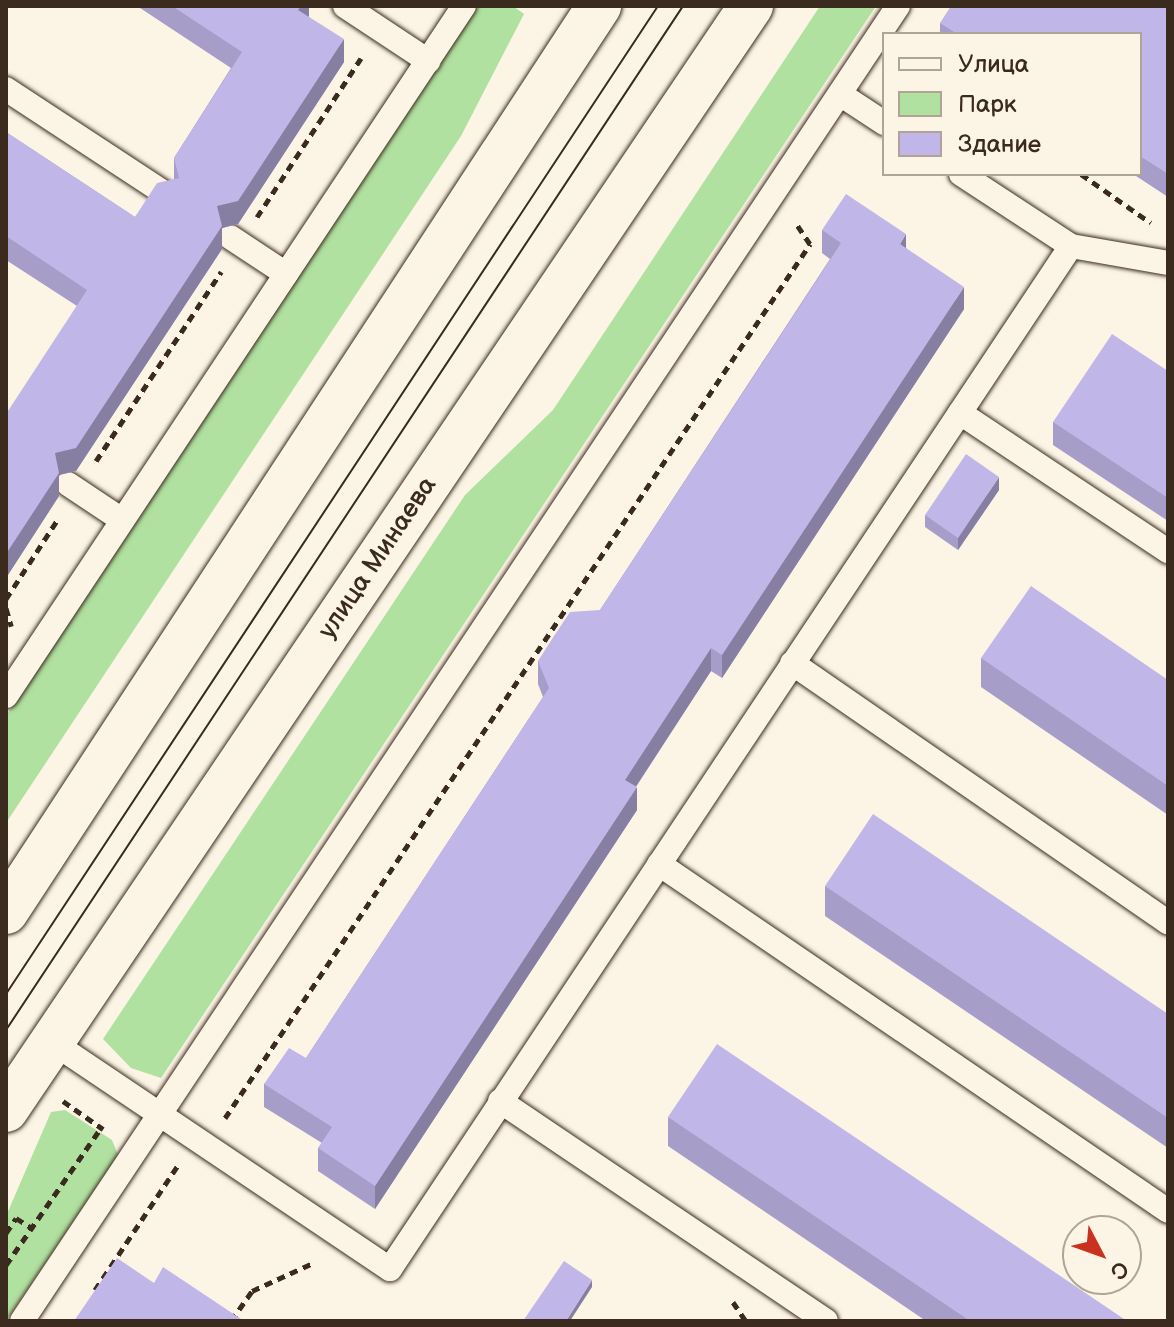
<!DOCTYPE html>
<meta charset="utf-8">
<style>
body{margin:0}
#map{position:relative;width:1174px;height:1327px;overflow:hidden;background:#fcf5e5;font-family:"Balsamiq Sans",sans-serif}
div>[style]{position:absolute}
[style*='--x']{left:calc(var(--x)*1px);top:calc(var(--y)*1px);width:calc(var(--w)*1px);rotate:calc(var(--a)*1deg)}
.green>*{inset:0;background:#b0e1a1}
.path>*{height:5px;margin-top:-2.5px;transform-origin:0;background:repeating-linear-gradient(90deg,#3b2a1e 0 8px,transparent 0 14px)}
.roads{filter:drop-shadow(0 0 2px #3b2a1e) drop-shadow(0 0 2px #3b2a1e)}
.service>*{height:24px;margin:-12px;padding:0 12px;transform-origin:12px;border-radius:12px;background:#fcf5e5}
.primary>*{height:44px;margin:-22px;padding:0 22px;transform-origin:22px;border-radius:22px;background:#fcf5e5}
.tram>*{height:2px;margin:-1px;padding:0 1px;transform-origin:1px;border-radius:1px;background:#3b2a1e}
.wall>*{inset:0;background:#a69dc8}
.shaded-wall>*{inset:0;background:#877fa2}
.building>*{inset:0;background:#c1b6e8}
span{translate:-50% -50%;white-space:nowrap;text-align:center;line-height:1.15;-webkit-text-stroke:7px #fcf5e5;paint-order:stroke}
.street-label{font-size:26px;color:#3b2a1e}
.frame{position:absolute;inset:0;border:8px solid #3b2a1e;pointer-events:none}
.legend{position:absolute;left:882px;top:32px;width:260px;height:144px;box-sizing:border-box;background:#fcf5e5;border:2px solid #afa495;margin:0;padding:10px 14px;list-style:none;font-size:24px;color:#3b2a1e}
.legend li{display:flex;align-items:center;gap:16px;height:40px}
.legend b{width:40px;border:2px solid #afa495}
.north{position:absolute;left:1062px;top:1215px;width:80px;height:80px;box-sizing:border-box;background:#fcf5e5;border:2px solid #afa495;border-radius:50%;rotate:131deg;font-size:22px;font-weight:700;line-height:32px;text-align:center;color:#3b2a1e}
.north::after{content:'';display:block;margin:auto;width:28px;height:36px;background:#c8321e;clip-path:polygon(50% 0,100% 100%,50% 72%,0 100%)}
</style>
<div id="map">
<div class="green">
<div style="clip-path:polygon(478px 6px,513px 6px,524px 14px,461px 136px,6px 823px,6px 716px)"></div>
<div style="clip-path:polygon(820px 6px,876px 6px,161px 1078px,131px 1068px,103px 1039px,465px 495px,553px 410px)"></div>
<div style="clip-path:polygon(65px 1110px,112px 1140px,118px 1155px,6px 1321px,6px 1216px,51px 1112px)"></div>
</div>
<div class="path">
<div style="--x:1081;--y:174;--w:85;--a:35"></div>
<div style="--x:257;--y:217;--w:190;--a:-56.8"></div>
<div style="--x:96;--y:461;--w:227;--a:-56.5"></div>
<div style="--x:6;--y:599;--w:95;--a:-57"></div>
<div style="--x:6;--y:608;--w:19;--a:74"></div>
<div style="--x:63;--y:1101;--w:49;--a:35"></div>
<div style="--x:225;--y:1118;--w:1052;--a:-56.2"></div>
<div style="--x:810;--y:244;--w:27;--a:-124"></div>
<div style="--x:6;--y:1233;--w:18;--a:-56"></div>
<div style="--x:16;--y:1218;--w:19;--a:32"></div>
<div style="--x:6;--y:1265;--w:167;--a:-55.3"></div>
<div style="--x:95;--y:1290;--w:150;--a:-56.4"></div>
<div style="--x:733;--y:1302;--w:23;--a:56"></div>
<div style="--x:231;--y:1321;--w:37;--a:-55"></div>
<div style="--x:252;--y:1291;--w:69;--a:-24.7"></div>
</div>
<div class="roads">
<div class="service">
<div style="--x:345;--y:6;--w:100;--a:33.5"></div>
<div style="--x:6;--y:89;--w:191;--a:33.3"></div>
<div style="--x:840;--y:94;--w:53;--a:33.4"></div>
<div style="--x:961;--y:174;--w:131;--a:33.2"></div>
<div style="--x:1071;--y:246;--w:98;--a:9.9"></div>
<div style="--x:230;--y:237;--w:67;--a:33.5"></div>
<div style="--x:960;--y:413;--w:250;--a:33.6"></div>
<div style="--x:68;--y:484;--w:65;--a:33.7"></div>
<div style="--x:792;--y:663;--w:457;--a:34.6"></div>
<div style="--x:6;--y:696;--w:828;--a:-56.43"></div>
<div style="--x:659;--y:864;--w:616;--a:34.28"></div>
<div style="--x:52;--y:1042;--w:407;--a:33.9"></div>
<div style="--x:390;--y:1269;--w:1229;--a:-56.35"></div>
<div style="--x:500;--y:1101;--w:393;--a:34"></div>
<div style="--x:22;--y:1321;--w:1580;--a:-56.33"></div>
</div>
<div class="primary">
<div style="--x:6;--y:912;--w:1083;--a:-56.79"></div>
<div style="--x:6;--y:1110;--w:1332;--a:-55.99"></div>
</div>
</div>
<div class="tram">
<div style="--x:6;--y:994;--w:1184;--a:-56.58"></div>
<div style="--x:6;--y:1030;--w:1228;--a:-56.53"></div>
</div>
<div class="wall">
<div style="clip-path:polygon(137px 6px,309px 6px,309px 17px,344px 62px,238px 224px,222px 228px,222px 249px,76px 471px,59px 475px,59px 496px,6px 578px,77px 306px,6px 260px,6px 132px,135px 217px,174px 179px,174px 158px,231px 68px)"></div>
<div style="clip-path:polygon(1168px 6px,1168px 197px,1133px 174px,1140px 174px,1140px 34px,940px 34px,940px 23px)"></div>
<div style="clip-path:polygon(822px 230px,906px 248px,964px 309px,722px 678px,711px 671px,636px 787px,637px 810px,375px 1209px,318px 1171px,318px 1148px,322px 1143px,264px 1107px,264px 1084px,306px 1058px,543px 697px,538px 684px,538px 661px,600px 610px,830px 259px,822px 253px)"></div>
<div style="clip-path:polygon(1168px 371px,1168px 521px,1053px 445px,1053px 422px)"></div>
<div style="clip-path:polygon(999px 490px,958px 550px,925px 527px,925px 515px)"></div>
<div style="clip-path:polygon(981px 658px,1168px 680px,1168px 815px,981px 687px)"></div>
<div style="clip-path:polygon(825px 886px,1168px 1014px,1168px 1148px,825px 916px)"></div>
<div style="clip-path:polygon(668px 1117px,1127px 1321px,926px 1321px,668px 1146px)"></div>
</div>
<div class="shaded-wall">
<div style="clip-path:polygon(301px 6px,309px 6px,309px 16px,298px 33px,298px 10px)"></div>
<div style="clip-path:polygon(344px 39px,344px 62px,238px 224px,222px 228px,222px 249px,76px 471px,59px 475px,59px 496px,6px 578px,6px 554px,55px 453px,217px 206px)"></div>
<div style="clip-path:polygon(906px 234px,906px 257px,900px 244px)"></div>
<div style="clip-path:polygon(964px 287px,964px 309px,722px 678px,722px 655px)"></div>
<div style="clip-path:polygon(999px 477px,999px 490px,958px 550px,958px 538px)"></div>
<div style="clip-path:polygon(711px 648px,711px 671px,625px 803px,625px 780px)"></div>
<div style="clip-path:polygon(637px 787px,637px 810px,375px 1209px,375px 1186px)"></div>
<div style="clip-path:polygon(592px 1280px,592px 1287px,570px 1321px,566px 1321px)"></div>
</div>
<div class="building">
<div style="clip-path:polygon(172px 6px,301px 6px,298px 10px,344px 39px,238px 201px,217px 206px,222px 226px,76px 448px,55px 453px,59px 473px,6px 554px,6px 414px,87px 290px,6px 236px,6px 132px,135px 217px,157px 183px,179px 178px,174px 158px,242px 52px)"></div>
<div style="clip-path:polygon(951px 6px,1168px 6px,1168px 174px,1140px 156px,1140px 34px,957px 34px,940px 23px)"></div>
<div style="clip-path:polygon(846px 194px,906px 234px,900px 244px,964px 287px,722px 655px,711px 648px,625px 780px,637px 787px,375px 1186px,318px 1148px,332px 1127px,264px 1084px,289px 1048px,306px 1058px,549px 688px,538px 661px,554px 636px,570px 612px,600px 610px,800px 306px,841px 243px,822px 230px)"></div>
<div style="clip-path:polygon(1112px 334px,1168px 371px,1168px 498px,1053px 422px)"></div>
<div style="clip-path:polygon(966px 454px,999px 477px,958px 538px,925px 515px)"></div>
<div style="clip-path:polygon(1031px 586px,1168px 680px,1168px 786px,981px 658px)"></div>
<div style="clip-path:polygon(873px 814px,1168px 1014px,1168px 1118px,825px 886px)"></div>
<div style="clip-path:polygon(717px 1044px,1127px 1321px,970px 1321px,668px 1117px)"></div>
<div style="clip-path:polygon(117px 1258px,154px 1283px,163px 1267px,244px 1321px,74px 1321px)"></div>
<div style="clip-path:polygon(564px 1261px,592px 1280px,566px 1321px,523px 1321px)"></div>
</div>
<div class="street-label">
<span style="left:378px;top:558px;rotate:-56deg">улица Минаева</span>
</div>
<div class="frame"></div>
<ul class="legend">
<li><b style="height:10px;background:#fcf5e5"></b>Улица</li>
<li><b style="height:22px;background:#b0e1a1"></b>Парк</li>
<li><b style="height:22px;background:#c1b6e8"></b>Здание</li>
</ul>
<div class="north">С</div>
</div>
